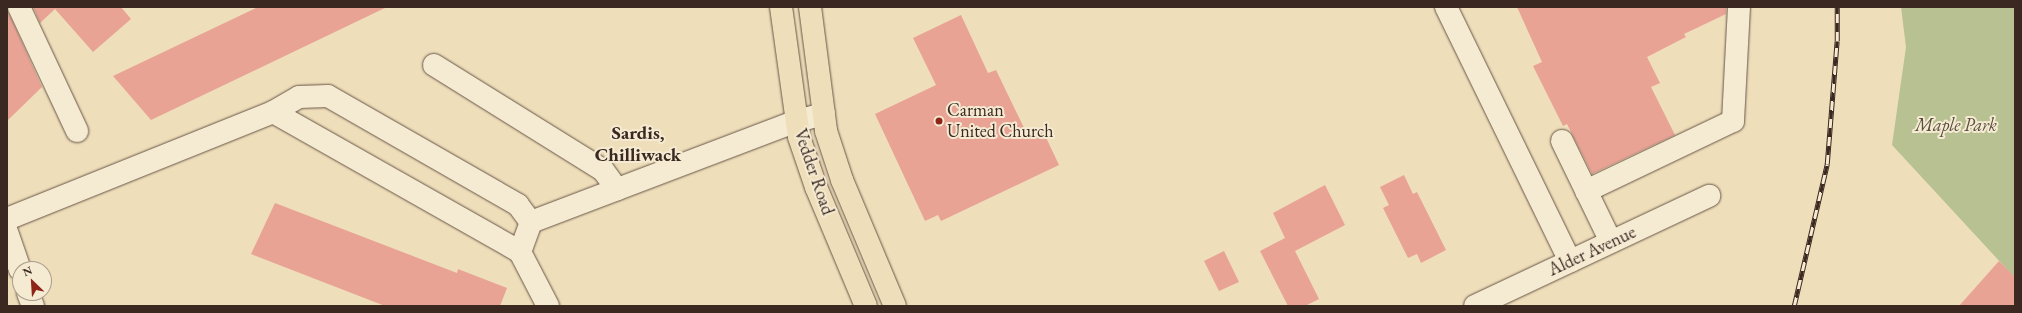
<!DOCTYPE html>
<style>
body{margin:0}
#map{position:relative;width:2022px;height:313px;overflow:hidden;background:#efdeba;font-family:"EB Garamond",serif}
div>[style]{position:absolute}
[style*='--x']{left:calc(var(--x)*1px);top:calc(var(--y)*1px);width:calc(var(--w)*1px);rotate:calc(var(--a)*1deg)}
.green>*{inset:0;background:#b7c191}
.building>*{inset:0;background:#e8a395}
.roads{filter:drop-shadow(0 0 1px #675647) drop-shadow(0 0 1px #675647)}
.minor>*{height:22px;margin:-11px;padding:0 11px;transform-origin:11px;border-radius:11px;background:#f5ead2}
.major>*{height:22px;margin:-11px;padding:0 11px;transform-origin:11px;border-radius:11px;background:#efdeba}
.rail>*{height:4.5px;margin-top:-2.25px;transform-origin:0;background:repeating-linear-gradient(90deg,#f5ead2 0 9px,#3a2821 0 18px);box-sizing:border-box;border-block:1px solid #3a2821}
.dots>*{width:11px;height:11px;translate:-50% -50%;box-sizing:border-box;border:2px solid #f5ead2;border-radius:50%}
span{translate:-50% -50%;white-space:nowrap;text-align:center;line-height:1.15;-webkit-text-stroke:4px #f5ead2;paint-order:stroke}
.poi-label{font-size:18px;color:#3a2821}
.left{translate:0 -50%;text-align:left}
.park-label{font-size:18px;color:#594e3d;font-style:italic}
.street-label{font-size:18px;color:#3a2821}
.neighbourhood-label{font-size:19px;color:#3a2821;font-weight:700}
.frame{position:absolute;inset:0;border:8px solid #3a2821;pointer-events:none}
.north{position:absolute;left:12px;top:261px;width:40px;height:40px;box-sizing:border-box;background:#f5ead2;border:1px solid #aa9c8b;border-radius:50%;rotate:335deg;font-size:11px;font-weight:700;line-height:16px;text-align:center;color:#3a2821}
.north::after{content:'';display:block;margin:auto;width:14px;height:18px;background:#8f2418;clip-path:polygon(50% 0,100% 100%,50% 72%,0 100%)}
</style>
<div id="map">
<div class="green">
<div style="clip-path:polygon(1901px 7px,2015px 7px,2015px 278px,1892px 145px,1906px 47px)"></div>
</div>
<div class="building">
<div style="clip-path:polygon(33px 7px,121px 7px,131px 19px,93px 52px,55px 9px,40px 23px)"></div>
<div style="clip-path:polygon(258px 7px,387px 7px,151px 120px,113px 76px)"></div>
<div style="clip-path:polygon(1517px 7px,1726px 7px,1726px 14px,1684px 34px,1686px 37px,1647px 57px,1660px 83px,1651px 87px,1675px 135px,1592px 174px,1567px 124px,1563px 126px,1533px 66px,1542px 62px)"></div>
<div style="clip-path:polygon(7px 9px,42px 87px,7px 121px)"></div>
<div style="clip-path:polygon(961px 15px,988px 73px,996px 70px,1026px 132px,1029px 135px,1042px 129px,1059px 165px,941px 221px,938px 215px,925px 221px,875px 114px,936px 85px,913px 38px)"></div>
<div style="clip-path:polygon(1404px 175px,1413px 194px,1417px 192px,1446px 250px,1421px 263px,1417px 254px,1408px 258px,1383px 208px,1389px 205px,1380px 187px)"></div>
<div style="clip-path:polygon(1325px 185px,1345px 225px,1295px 251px,1319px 299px,1305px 306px,1288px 306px,1260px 251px,1285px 238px,1273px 213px)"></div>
<div style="clip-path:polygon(275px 203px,457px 273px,458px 269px,507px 288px,500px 306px,385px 306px,251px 254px)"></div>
<div style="clip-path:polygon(1224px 251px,1239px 282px,1219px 291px,1204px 261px)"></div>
<div style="clip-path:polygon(1999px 261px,2015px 277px,2015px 306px,1959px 306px)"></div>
</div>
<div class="roads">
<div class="minor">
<div style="--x:19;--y:7;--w:137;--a:64.9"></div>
<div style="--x:1446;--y:7;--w:283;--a:64"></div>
<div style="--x:434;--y:65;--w:199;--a:31.9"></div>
<div style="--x:603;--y:170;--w:24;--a:54"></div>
<div style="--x:273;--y:112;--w:30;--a:-30"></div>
<div style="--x:299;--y:97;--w:29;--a:-2"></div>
<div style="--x:328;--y:96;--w:219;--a:29.8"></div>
<div style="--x:518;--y:205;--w:21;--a:53"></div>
<div style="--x:531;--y:222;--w:32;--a:110"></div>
<div style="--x:1562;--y:141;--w:112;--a:64.1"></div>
<div style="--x:1586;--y:191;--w:163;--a:-25.5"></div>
<div style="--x:1733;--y:121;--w:114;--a:-87"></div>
<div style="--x:7;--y:219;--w:287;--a:-21.9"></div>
<div style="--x:273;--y:112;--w:284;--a:29.5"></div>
<div style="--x:520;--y:252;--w:61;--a:62.6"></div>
<div style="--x:531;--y:222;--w:285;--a:-20.8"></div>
<div style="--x:797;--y:121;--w:28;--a:-15"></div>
<div style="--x:7;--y:232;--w:39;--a:71"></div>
<div style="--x:28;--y:293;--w:14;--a:69"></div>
<div style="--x:1475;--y:306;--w:259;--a:-25.2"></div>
</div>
<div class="major">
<div style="--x:781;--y:7;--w:131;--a:82.1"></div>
<div style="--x:799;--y:137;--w:53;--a:71.2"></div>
<div style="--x:816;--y:187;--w:129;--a:67.2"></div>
<div style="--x:810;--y:7;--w:125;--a:82.6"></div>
<div style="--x:826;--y:131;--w:52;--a:71.9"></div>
<div style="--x:842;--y:180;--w:137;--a:67.2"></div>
</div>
</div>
<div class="rail">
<div style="--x:1794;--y:306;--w:146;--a:-76.9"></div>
<div style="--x:1827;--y:164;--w:123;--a:-85.4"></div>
<div style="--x:1837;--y:41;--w:34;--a:-90"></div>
</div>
<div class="dots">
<div style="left:939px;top:121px;background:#8f2418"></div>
</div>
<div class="poi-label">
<span class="left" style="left:947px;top:121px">Carman<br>United Church</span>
</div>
<div class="park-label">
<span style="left:1956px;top:125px">Maple Park</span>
</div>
<div class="street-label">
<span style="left:814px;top:172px;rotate:71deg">Vedder Road</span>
<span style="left:1592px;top:251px;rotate:-25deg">Alder Avenue</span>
</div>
<div class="neighbourhood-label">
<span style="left:638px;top:144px">Sardis,<br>Chilliwack</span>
</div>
<div class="frame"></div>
<div class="north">N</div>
</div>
